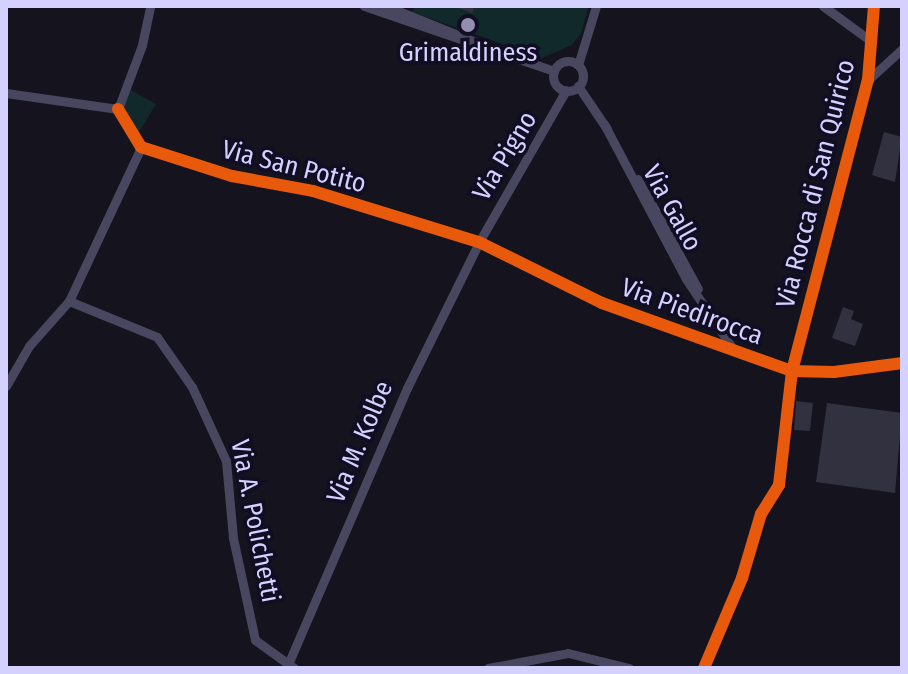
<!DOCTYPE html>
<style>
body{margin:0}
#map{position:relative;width:908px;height:674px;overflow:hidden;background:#14131e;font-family:"Fira Sans Condensed",sans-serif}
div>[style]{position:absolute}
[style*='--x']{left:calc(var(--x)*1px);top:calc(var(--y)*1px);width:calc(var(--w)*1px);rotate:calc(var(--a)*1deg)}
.green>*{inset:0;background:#11292a}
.building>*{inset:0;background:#323140}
.minor>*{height:9px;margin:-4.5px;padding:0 4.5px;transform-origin:4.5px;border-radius:4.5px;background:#48475f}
.minor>.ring{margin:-4.5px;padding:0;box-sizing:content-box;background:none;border:9px solid #48475f;border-radius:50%}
.cycleway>*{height:12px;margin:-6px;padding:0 6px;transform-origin:6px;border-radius:6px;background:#e8590c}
.dots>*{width:22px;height:22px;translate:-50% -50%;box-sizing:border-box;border:4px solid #110e23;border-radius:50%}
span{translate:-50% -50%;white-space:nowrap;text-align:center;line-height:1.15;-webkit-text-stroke:7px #110e23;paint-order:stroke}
.poi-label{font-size:26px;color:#d4d0ff}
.street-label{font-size:26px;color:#d4d0ff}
.frame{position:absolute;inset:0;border:8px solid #d4d0ff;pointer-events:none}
</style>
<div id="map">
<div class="green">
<div style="clip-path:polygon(415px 6px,589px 6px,581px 34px,572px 45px,542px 58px,412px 12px)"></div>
<div style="clip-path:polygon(127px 88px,156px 104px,135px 139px,118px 109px)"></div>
</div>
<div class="building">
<div style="clip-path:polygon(453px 6px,475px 6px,472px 13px)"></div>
<div style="clip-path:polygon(884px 132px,902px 137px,895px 182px,872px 175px)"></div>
<div style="clip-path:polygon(843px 307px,854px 311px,851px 319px,863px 324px,855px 346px,832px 338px)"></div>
<div style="clip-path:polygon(796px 401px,813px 403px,810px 431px,794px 430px)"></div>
<div style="clip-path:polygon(827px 403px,902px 413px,895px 493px,816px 482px)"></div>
</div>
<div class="minor">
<div style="--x:364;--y:6;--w:201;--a:18.9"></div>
<div style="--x:386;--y:6;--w:115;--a:21.9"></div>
<div style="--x:823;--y:6;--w:59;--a:36.1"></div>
<div class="ring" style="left:553px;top:61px;width:21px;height:21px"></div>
<div style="--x:578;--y:65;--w:62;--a:-73"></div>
<div style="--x:868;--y:80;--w:46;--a:-42.4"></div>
<div style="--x:578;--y:86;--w:52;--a:56"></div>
<div style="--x:6;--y:93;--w:113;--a:8.1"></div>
<div style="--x:118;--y:109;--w:44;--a:58.8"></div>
<div style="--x:141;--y:147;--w:96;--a:17.7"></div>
<div style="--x:232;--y:176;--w:82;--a:10.5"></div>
<div style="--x:313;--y:191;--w:174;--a:17.1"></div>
<div style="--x:479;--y:242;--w:137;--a:26.4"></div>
<div style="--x:602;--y:303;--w:202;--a:19.7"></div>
<div style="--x:792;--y:371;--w:42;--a:1.4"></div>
<div style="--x:834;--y:372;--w:69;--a:-7.5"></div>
<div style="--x:118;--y:109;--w:68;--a:-69.4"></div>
<div style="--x:142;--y:45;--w:40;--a:-78"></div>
<div style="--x:604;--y:124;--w:175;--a:62.1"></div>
<div style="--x:686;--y:279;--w:84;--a:56.1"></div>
<div style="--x:638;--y:179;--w:125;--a:61.4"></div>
<div style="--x:69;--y:301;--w:95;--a:22.2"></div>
<div style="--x:157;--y:337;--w:61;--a:55"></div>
<div style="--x:192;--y:387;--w:81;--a:65.3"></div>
<div style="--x:226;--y:461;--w:77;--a:84.8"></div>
<div style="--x:233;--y:538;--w:104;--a:77.8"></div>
<div style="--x:255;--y:640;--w:48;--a:35.7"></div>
<div style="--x:6;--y:386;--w:46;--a:-60.1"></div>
<div style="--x:29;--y:346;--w:60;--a:-48.4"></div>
<div style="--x:69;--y:301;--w:170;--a:-64.9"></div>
<div style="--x:289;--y:662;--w:298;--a:-66.7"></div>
<div style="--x:407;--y:388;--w:163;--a:-63.7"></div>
<div style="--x:479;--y:242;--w:175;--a:-60.2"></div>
<div style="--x:488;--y:668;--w:81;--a:-10.6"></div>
<div style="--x:568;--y:653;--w:63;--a:13.8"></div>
<div style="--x:704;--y:668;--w:98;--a:-67.1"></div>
<div style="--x:742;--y:578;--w:67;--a:-73.5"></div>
<div style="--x:761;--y:514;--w:34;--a:-58"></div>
<div style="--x:779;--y:485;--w:115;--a:-83.5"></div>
<div style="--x:792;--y:371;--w:301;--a:-75.4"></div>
<div style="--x:868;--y:80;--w:74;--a:-85.4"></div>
</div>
<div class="cycleway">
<div style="--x:118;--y:109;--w:44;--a:58.8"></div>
<div style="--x:141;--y:147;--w:96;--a:17.7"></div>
<div style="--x:232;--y:176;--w:82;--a:10.5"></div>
<div style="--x:313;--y:191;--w:174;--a:17.1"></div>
<div style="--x:479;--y:242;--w:137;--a:26.4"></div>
<div style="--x:602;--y:303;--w:202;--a:19.7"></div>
<div style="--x:792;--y:371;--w:42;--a:1.4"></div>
<div style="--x:834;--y:372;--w:69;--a:-7.5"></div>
<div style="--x:704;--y:668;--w:98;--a:-67.1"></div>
<div style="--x:742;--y:578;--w:67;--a:-73.5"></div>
<div style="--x:761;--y:514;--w:34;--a:-58"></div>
<div style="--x:779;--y:485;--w:115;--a:-83.5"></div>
<div style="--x:792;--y:371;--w:301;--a:-75.4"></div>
<div style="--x:868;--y:80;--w:74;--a:-85.4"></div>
</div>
<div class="dots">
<div style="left:468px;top:25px;background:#918eb0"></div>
</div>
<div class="poi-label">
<span style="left:468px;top:53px">Grimaldiness</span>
</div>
<div class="street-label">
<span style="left:505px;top:156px;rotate:-59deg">Via Pigno</span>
<span style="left:294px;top:167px;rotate:14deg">Via San Potito</span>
<span style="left:816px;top:184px;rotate:-76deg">Via Rocca di San Quirico</span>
<span style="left:672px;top:208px;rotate:61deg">Via Gallo</span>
<span style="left:692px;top:312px;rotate:20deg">Via Piedirocca</span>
<span style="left:360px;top:442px;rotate:-67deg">Via M. Kolbe</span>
<span style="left:255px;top:521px;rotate:79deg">Via A. Polichetti</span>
</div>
<div class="frame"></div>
</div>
